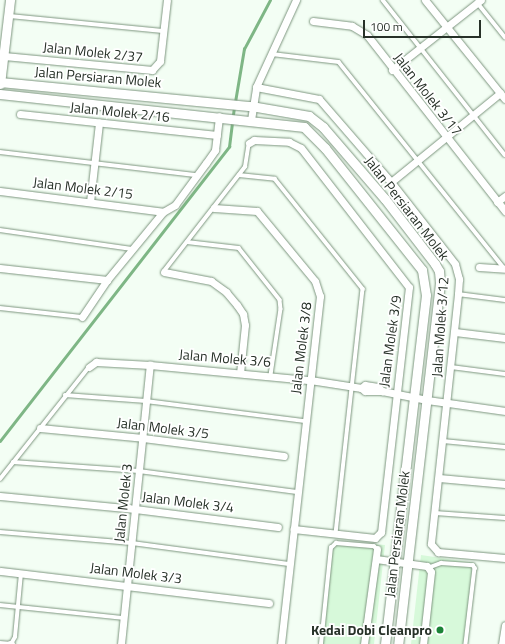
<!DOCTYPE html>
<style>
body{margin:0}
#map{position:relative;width:505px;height:644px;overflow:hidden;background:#f3fef4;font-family:"Titillium Web",sans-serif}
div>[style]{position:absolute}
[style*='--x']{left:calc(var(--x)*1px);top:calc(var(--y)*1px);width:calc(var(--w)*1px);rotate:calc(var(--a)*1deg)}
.built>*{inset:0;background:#d7f9da}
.stream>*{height:2.5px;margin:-1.25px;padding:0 1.25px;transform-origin:1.25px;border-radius:1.25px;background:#7eb685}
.roads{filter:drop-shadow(0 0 1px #7d967f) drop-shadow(0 0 1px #7d967f)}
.lane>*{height:3.5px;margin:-1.75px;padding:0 1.75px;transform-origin:1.75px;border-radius:1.75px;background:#fff}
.street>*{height:7px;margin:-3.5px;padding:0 3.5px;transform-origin:3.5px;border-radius:3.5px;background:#fff}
.secondary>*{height:9px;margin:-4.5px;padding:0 4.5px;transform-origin:4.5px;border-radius:4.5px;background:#fff}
.dots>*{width:11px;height:11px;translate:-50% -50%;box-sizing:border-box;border:2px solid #fff;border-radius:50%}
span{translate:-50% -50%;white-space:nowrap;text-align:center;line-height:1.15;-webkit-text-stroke:3.5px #fff;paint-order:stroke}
.street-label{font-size:14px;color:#273128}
.poi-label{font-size:14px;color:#273128;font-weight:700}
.right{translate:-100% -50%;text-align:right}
.scale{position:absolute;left:363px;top:20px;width:118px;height:18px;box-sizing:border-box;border:2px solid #273128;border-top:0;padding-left:5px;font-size:12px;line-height:14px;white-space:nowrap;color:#273128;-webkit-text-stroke:3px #fff;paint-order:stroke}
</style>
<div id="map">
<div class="built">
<div style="clip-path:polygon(333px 541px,385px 545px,374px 644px,320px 644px)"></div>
<div style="clip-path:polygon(421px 555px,475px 563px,468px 644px,411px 644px)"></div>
</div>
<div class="stream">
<div style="--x:235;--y:102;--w:54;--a:-80.4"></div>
<div style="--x:244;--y:49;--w:55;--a:-62"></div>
<div style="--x:0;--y:441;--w:373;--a:-52.1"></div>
<div style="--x:229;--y:147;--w:40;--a:-82.9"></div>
</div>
<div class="roads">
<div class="lane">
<div style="--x:383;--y:0;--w:197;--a:51.8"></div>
<div style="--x:477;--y:2;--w:45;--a:51.3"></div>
<div style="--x:9;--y:16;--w:155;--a:5.6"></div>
<div style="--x:272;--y:54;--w:67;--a:6.8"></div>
<div style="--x:339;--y:62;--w:264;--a:51.3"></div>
<div style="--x:0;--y:152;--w:196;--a:6.7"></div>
<div style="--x:239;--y:175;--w:36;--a:6"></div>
<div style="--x:275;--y:179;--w:141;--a:51.3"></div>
<div style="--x:363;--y:289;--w:246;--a:96.3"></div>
<div style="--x:0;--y:230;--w:133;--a:8.2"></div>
<div style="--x:187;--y:242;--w:52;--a:6.6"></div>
<div style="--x:239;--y:248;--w:66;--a:51.7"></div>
<div style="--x:280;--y:300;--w:9;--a:84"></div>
<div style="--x:281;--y:309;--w:67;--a:98.6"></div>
<div style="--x:164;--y:271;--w:132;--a:-52.1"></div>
<div style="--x:245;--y:167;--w:24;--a:-81"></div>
<div style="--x:458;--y:294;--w:47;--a:7.3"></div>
<div style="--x:0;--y:308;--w:82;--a:6.3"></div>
<div style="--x:451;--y:367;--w:54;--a:7.4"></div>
<div style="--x:65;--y:395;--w:81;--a:4.2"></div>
<div style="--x:146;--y:401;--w:160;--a:7.2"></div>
<div style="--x:443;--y:441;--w:62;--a:5.5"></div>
<div style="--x:13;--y:462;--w:126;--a:4.1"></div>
<div style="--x:139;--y:471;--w:159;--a:7.6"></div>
<div style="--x:0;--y:479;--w:143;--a:-51.5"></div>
<div style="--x:435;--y:513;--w:70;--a:4.1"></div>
<div style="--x:0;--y:532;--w:132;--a:4.8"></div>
<div style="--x:132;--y:543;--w:158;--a:7.6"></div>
<div style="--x:428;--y:568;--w:14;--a:-21"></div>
<div style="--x:441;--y:563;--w:32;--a:4"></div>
<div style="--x:473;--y:565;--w:4;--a:56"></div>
<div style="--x:475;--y:568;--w:77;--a:96.8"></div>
<div style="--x:0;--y:605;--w:125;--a:6"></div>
<div style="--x:0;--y:643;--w:11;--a:5"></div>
<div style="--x:11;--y:644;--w:8;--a:-60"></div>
<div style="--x:15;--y:637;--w:63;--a:-84.6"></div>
<div style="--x:321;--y:644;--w:97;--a:-84.1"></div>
<div style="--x:331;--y:548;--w:7;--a:-45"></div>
<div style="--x:336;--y:543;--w:38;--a:5"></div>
<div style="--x:374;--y:546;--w:4;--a:45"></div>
</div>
<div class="street">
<div style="--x:425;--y:0;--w:127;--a:51.1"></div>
<div style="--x:313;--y:21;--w:39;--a:7"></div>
<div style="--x:352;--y:26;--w:17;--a:31"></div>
<div style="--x:367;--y:35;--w:224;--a:51.9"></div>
<div style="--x:4;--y:56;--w:149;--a:5.4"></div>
<div style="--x:152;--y:70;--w:12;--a:-48"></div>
<div style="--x:160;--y:61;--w:61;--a:-83.5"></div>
<div style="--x:392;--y:70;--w:113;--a:-38.2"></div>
<div style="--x:256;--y:87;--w:64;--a:10.8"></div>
<div style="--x:319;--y:99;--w:110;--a:49.1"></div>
<div style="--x:391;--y:182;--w:104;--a:52"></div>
<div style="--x:455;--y:264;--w:16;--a:75"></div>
<div style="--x:459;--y:279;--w:15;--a:94"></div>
<div style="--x:458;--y:294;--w:251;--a:96.2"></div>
<div style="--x:431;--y:544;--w:11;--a:49"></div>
<div style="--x:438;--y:552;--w:67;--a:5.1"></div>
<div style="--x:20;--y:114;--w:198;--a:6.1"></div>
<div style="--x:251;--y:120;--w:33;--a:-81"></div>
<div style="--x:256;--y:87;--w:96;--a:-65.3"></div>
<div style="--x:249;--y:143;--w:6;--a:-31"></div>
<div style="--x:254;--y:140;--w:35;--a:3"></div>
<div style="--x:289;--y:142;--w:13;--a:27"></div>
<div style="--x:301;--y:148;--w:176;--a:52.2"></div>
<div style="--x:409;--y:287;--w:247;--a:96.5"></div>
<div style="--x:381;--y:532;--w:8;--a:135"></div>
<div style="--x:375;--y:538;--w:82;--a:-173.7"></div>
<div style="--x:391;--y:182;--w:141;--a:-39.2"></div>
<div style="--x:0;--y:191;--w:164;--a:7.3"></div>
<div style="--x:90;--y:202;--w:80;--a:-83.5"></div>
<div style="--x:497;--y:202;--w:10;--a:-37"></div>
<div style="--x:214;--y:208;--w:43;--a:4"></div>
<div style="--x:257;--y:211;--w:91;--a:50.4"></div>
<div style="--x:315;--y:281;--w:16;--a:72"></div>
<div style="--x:320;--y:296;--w:350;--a:96.4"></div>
<div style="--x:479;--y:267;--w:26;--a:4"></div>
<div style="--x:0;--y:268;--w:108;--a:6.4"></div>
<div style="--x:164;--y:272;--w:48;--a:10.8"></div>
<div style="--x:211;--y:281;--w:19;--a:36"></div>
<div style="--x:226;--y:292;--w:17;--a:50"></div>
<div style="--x:237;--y:305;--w:11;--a:56"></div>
<div style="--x:243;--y:314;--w:11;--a:80"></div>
<div style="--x:245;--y:325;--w:48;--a:95.9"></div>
<div style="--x:82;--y:317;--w:45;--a:-56"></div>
<div style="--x:107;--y:280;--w:88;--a:-50.5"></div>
<div style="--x:163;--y:212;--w:14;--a:-30"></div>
<div style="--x:175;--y:205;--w:52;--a:-53.6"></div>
<div style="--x:206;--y:163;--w:16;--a:-55"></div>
<div style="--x:215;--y:150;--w:34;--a:-83"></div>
<div style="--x:455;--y:332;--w:50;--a:6.8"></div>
<div style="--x:89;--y:367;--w:9;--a:-36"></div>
<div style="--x:96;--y:362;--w:54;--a:3.2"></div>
<div style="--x:150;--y:365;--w:161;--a:5.4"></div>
<div style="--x:310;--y:380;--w:52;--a:8.9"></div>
<div style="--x:361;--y:388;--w:5;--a:37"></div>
<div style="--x:365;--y:391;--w:17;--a:0"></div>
<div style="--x:361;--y:388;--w:5;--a:-37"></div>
<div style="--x:365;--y:385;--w:13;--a:9"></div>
<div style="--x:378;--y:387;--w:6;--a:45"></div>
<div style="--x:382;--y:391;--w:46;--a:11.3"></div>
<div style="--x:427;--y:400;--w:79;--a:8"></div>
<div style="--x:40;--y:428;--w:103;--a:5.5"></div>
<div style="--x:143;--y:438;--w:142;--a:7.3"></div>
<div style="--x:439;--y:478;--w:66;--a:5.2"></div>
<div style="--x:0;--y:496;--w:136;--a:5.5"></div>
<div style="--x:135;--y:509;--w:144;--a:7.2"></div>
<div style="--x:376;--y:559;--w:51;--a:7.8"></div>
<div style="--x:427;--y:566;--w:7;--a:56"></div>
<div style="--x:431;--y:572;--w:72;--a:96.3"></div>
<div style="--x:0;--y:571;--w:271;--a:6.8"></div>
<div style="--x:10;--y:644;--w:1;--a:0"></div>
<div style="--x:121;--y:644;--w:281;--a:-84.1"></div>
<div style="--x:364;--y:644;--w:96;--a:-82.2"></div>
<div style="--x:502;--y:644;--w:19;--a:-81"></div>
</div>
<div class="secondary">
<div style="--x:0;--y:82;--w:252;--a:5.5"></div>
<div style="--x:251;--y:106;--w:59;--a:9.8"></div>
<div style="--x:309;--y:116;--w:18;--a:38"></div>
<div style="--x:323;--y:127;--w:95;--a:49.3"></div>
<div style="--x:385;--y:199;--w:82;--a:52.4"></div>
<div style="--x:435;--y:264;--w:8;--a:60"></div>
<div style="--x:439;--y:271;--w:12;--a:85"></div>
<div style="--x:440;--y:283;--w:363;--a:96.6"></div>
<div style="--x:0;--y:84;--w:85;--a:-83.2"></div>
<div style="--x:0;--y:94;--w:306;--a:6.2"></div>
<div style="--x:304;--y:127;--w:30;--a:45"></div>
<div style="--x:325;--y:148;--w:156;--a:51.5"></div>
<div style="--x:422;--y:270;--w:25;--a:81"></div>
<div style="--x:426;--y:295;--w:351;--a:96.7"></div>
</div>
</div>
<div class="dots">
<div style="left:440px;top:630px;background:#1b8337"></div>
</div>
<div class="street-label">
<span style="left:93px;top:52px;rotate:6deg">Jalan Molek 2/37</span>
<span style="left:98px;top:77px;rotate:5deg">Jalan Persiaran Molek</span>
<span style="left:428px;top:94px;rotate:52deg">Jalan Molek 3/17</span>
<span style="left:120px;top:112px;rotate:6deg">Jalan Molek 2/16</span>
<span style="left:83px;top:188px;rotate:7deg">Jalan Molek 2/15</span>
<span style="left:407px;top:208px;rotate:52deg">Jalan Persiaran Molek</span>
<span style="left:440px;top:327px;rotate:-86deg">Jalan Molek 3/12</span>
<span style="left:390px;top:341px;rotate:-82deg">Jalan Molek 3/9</span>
<span style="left:301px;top:348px;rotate:-83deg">Jalan Molek 3/8</span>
<span style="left:225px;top:358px;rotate:5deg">Jalan Molek 3/6</span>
<span style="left:163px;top:428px;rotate:7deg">Jalan Molek 3/5</span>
<span style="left:188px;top:502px;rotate:7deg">Jalan Molek 3/4</span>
<span style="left:123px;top:503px;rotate:-84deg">Jalan Molek 3</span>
<span style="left:397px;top:534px;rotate:-83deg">Jalan Persiaran Molek</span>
<span style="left:136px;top:573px;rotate:7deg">Jalan Molek 3/3</span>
</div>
<div class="poi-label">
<span class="right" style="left:432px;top:630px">Kedai Dobi Cleanpro</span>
</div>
<div class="scale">100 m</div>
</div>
